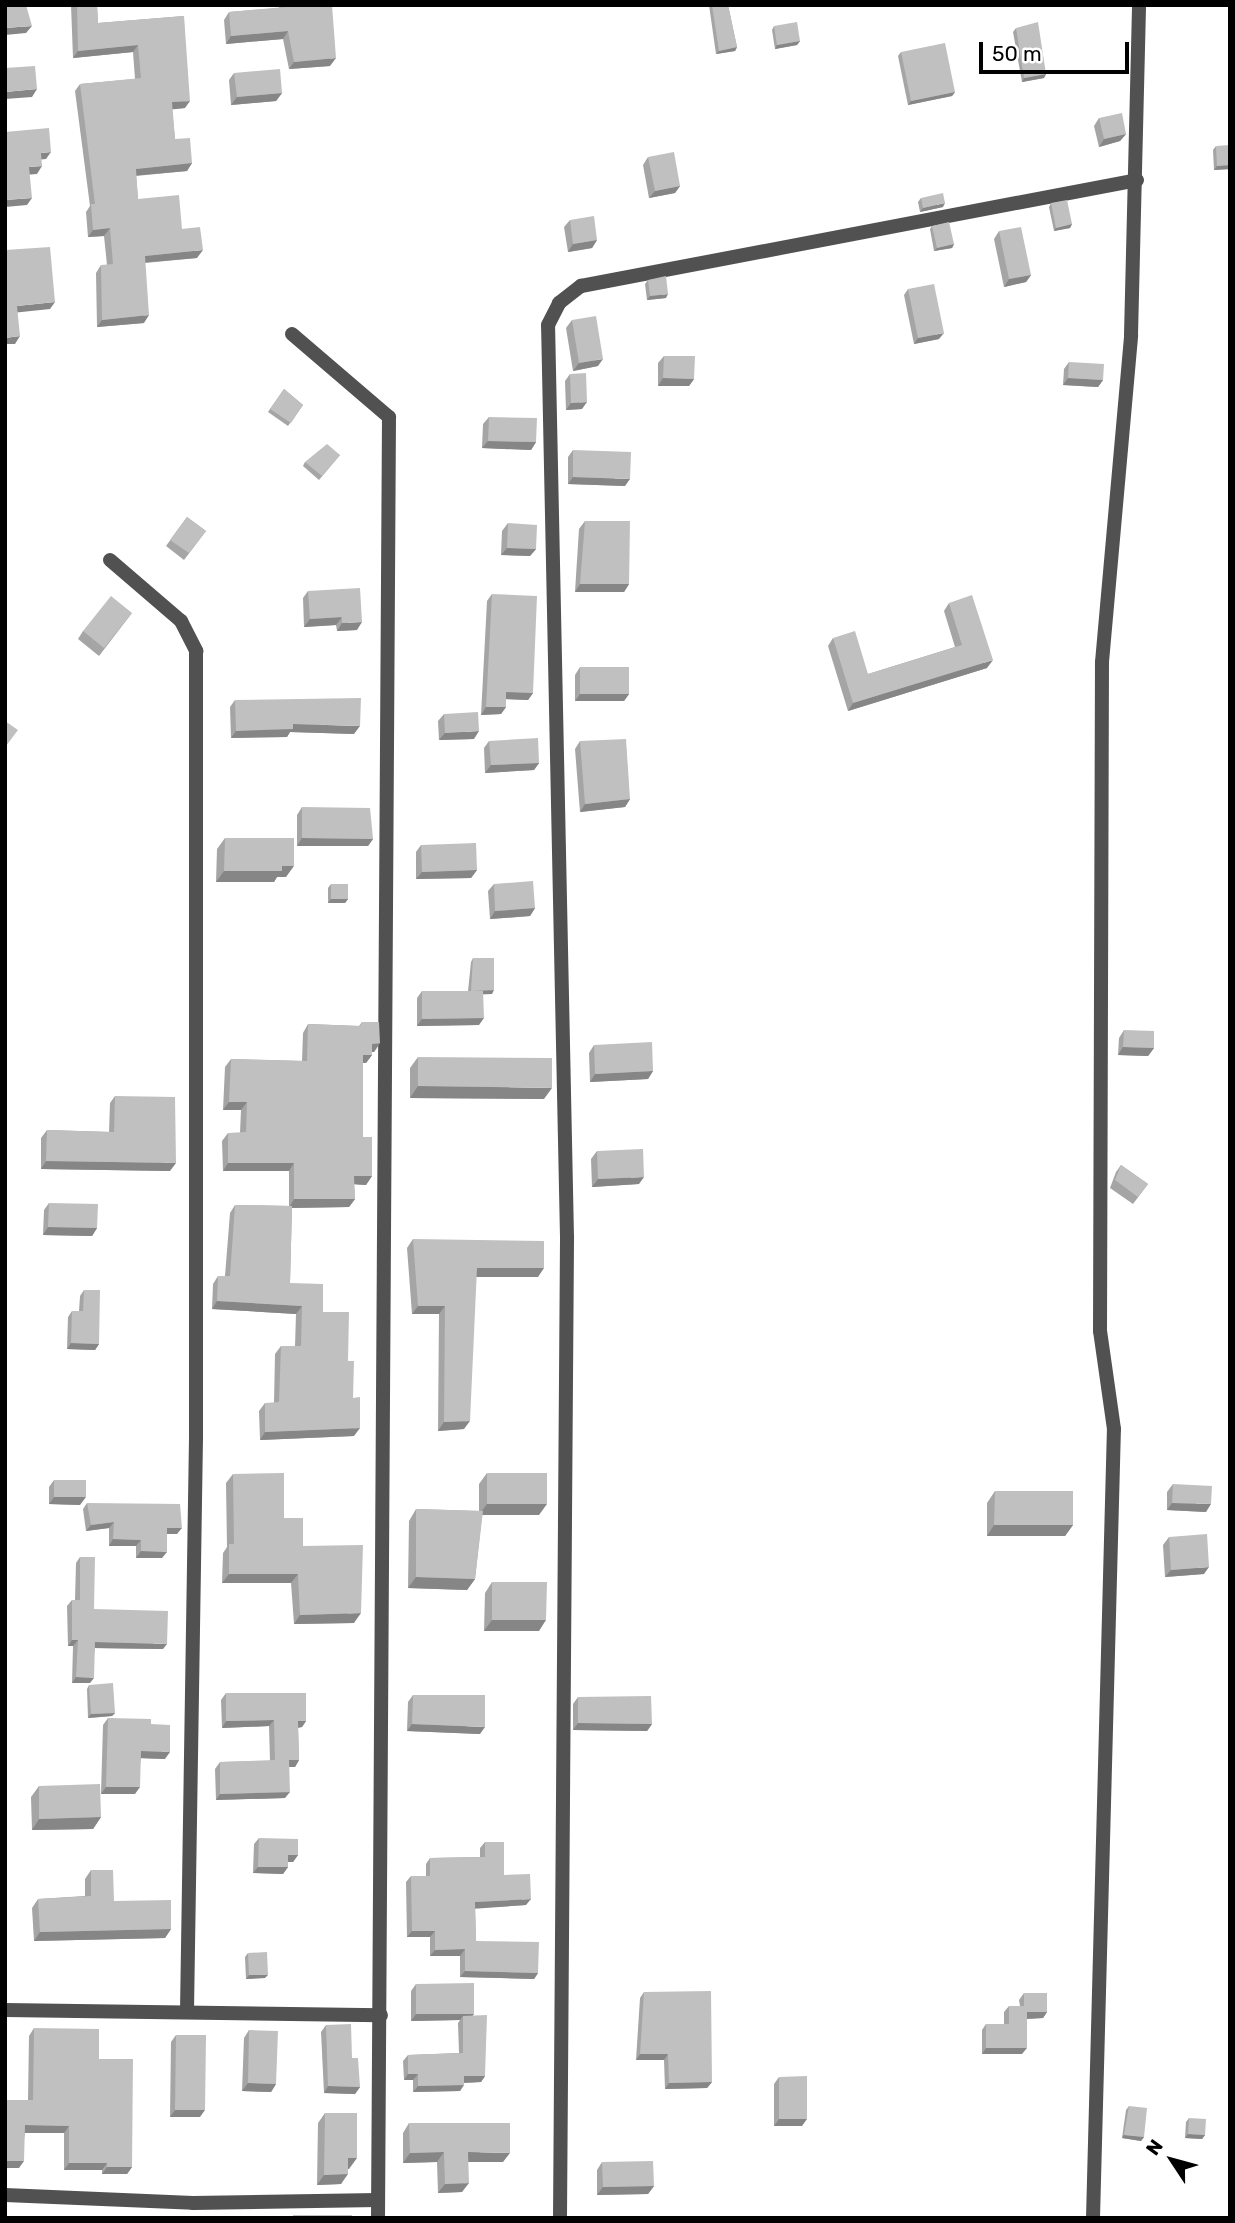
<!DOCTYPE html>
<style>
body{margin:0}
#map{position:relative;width:1235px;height:2223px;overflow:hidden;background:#fff;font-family:Rubik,sans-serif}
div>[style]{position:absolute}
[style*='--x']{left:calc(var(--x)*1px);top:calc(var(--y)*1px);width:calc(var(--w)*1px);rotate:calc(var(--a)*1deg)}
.minor>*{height:14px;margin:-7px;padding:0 7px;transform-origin:7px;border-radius:7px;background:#515151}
.wall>*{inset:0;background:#a5a5a5}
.shaded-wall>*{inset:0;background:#868686}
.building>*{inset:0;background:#c0c0c0}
span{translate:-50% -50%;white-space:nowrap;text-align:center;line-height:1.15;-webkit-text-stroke:7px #fff;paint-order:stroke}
.frame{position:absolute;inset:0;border:7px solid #000;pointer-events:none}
.north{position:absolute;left:1137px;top:2125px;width:70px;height:70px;-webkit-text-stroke:5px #fff;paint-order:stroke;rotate:306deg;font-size:19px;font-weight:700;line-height:28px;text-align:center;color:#000}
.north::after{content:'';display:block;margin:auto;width:24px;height:32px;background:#000;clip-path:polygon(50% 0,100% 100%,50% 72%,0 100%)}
.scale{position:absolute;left:979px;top:42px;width:150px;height:32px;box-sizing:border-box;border:4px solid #000;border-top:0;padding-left:9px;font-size:21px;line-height:24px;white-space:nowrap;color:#000;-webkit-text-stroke:5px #fff;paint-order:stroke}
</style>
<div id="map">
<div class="minor">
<div style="--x:292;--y:334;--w:128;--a:40.6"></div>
<div style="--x:389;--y:417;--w:1801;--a:90.35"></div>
<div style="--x:110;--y:560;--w:94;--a:40.7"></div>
<div style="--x:181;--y:621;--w:34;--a:63"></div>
<div style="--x:196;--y:651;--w:787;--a:90"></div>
<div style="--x:196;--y:1438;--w:571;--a:90.9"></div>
<div style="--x:5;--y:2010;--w:376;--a:0.8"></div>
<div style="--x:5;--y:2195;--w:188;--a:2.4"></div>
<div style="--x:193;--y:2203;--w:185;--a:-0.9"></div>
<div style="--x:560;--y:2218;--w:981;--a:-89.59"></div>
<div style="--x:567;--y:1237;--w:912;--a:-91.19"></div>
<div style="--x:548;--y:325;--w:25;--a:-63"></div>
<div style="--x:559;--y:303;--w:28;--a:-38"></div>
<div style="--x:581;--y:286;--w:566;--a:-10.79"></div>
<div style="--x:1093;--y:2218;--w:789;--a:-88.48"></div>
<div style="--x:1114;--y:1429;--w:99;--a:-98.1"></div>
<div style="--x:1100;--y:1331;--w:669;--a:-89.83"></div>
<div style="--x:1102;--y:662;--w:328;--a:-84.9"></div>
<div style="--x:1131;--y:335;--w:330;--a:-88.6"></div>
</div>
<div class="wall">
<div style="clip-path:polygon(71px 5px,97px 5px,98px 23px,184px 16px,185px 108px,172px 109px,175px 139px,192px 163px,187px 171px,136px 176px,138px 199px,182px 229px,197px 258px,145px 263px,144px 323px,97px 327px,96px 273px,101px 265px,107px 265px,104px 236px,88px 237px,86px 212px,90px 206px,75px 91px,80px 84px,135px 79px,133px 52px,73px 58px)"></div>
<div style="clip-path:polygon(279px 5px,332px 5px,330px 66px,289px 69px,283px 39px,226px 44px,224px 20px,229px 12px,279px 8px)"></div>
<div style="clip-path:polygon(709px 5px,728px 5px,737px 47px,735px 51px,716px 54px)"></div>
<div style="clip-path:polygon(774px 26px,800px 41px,797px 45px,775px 49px,772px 30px)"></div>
<div style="clip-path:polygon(1016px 28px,1046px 74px,1044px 78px,1022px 82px,1013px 32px)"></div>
<div style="clip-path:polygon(901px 52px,955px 92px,952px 96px,908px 105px,898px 56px)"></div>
<div style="clip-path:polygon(234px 73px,282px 93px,276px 101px,231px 105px,229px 80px)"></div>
<div style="clip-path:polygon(1099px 118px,1126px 134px,1120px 141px,1099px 147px,1094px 126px)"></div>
<div style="clip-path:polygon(1216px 146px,1230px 169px,1214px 170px,1213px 150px)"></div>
<div style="clip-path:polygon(648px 157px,680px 186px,675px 193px,649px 198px,643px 165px)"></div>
<div style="clip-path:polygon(921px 198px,943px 207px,920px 212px,918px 202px)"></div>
<div style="clip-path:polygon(1051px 203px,1072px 224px,1070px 228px,1054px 231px,1049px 207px)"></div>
<div style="clip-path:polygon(570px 220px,597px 240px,592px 248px,568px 252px,564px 227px)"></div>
<div style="clip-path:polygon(932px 226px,954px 244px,952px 248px,934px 251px,930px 229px)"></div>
<div style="clip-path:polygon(999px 231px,1031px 275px,1026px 282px,1004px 287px,994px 239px)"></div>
<div style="clip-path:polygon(648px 280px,666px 298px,647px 300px,645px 284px)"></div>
<div style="clip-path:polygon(908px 289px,939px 339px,914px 344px,904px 295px)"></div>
<div style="clip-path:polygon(572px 320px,598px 366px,573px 371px,566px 328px)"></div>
<div style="clip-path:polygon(664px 356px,694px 379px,689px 386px,658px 386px,658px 363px)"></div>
<div style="clip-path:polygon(1069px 362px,1103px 380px,1098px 387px,1063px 385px,1064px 369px)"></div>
<div style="clip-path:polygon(570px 374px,582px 409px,566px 410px,565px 381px)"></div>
<div style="clip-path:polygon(284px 389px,303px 405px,288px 426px,268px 412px)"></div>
<div style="clip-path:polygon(489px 417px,536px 442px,531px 450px,482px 448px,483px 424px)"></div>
<div style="clip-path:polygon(573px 450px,625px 486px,568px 484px,568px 457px)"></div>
<div style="clip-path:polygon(340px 455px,319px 480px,303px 466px,305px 462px)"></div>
<div style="clip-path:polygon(187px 517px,206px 531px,184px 560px,166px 546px)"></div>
<div style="clip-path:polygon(585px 521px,629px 584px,624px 592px,575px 592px,579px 529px)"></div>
<div style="clip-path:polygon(508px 523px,536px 549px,530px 556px,501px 555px,502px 531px)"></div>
<div style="clip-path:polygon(308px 591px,357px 630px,337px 631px,336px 625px,304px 627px,303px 598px)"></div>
<div style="clip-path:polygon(492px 594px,533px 693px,528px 700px,506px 699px,506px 707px,501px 714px,481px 715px,487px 601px)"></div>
<div style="clip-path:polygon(949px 603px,987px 668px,848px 711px,828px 646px,833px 638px,868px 674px,955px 647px,944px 611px)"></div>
<div style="clip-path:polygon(132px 613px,99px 656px,78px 639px,83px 631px)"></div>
<div style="clip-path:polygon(580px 667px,629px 694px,624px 701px,575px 701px,575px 675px)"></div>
<div style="clip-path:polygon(235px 700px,354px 734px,290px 732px,287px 737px,231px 738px,230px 707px)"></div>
<div style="clip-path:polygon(444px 714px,474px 739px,439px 740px,438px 721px)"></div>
<div style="clip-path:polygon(489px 741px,539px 763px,534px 770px,485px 773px,484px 748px)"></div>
<div style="clip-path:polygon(580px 741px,630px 799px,625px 807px,580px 812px,575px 749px)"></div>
<div style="clip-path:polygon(302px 807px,373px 839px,368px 846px,297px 846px,297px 815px)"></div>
<div style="clip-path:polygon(225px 838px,286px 877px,277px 877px,274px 882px,216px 882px,217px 849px)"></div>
<div style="clip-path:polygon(421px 845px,477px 870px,471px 878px,416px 879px,416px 852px)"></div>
<div style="clip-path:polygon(331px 884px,348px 899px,345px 903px,328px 903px,328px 888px)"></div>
<div style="clip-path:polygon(494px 884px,535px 908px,530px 916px,490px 919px,488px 891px)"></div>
<div style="clip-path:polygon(473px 958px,492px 994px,483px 994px,479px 1025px,417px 1026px,417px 998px,422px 991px,468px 991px,471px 962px)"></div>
<div style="clip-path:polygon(362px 1022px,380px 1043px,374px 1052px,372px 1052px,372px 1055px,366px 1063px,363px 1063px,363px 1137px,372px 1176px,366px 1185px,354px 1184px,355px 1199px,349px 1207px,292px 1208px,290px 1283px,323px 1312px,348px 1361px,353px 1398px,354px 1436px,260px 1440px,259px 1411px,265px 1403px,274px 1403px,275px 1354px,281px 1346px,295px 1346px,296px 1314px,212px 1309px,213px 1284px,218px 1276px,225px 1276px,230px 1213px,235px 1205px,289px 1206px,289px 1171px,223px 1171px,222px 1141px,228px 1133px,240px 1133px,241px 1110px,223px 1110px,225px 1067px,231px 1059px,302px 1061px,303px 1033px,308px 1024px,359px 1026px)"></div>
<div style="clip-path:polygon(1124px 1030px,1154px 1048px,1148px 1056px,1118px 1055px,1119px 1038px)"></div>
<div style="clip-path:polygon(594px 1045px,653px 1071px,648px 1079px,590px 1082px,589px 1053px)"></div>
<div style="clip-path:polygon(418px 1057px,544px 1099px,410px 1098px,410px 1068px)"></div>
<div style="clip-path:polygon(115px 1096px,170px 1171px,41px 1169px,41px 1138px,47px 1130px,109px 1132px,110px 1103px)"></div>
<div style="clip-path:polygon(597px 1151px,639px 1184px,592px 1187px,591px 1159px)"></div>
<div style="clip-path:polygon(1121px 1165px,1148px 1184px,1133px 1204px,1110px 1188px,1116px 1172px)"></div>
<div style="clip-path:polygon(49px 1203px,97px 1228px,92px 1236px,43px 1235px,44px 1210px)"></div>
<div style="clip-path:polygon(413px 1239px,538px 1277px,476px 1277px,464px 1429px,438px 1431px,439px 1314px,412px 1314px,407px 1248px)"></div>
<div style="clip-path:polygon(84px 1290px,99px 1344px,95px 1350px,67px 1349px,68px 1317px,72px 1311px,79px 1311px,80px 1296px)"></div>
<div style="clip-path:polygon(487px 1473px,539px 1515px,482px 1515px,475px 1579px,467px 1590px,408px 1588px,409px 1521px,416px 1509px,479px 1511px,479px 1484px)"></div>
<div style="clip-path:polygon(233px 1474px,284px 1518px,354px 1623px,294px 1624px,291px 1583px,222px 1583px,223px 1553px,227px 1547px,226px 1483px)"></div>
<div style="clip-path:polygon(54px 1480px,80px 1505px,49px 1504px,49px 1487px)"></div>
<div style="clip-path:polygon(1173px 1484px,1206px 1512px,1167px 1510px,1167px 1492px)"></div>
<div style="clip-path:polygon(995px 1491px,1073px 1525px,1065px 1536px,987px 1536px,987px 1503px)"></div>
<div style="clip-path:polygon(87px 1503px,177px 1534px,167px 1534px,162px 1558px,136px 1558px,136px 1546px,109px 1546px,109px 1528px,86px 1531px,83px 1509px)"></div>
<div style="clip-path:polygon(1169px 1537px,1204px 1574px,1165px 1577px,1163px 1545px)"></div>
<div style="clip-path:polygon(80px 1557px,94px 1609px,163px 1649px,95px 1648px,90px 1683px,72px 1683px,73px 1646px,68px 1646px,67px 1606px,72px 1600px,75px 1600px,76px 1563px)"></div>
<div style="clip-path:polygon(492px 1582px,539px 1631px,484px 1631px,485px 1593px)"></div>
<div style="clip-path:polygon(89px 1685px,115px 1713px,112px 1716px,88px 1718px,87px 1689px)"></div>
<div style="clip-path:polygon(226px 1693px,306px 1721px,302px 1727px,298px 1728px,299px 1760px,295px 1767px,289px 1767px,285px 1798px,216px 1800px,215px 1769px,220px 1762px,270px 1761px,269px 1726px,222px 1728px,221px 1700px)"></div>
<div style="clip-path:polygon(413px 1695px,480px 1734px,407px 1731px,408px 1702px)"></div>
<div style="clip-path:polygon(578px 1697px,652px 1724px,647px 1731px,573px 1730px,573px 1704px)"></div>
<div style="clip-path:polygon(108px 1718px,151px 1724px,165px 1759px,141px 1758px,135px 1794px,101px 1794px,103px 1725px)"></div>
<div style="clip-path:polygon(39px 1786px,101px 1817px,93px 1829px,32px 1830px,31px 1797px)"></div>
<div style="clip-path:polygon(259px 1838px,298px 1855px,293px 1862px,288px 1862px,288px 1867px,283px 1874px,253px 1873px,254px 1844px)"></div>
<div style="clip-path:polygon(485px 1842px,504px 1875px,526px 1905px,475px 1908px,476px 1941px,538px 1973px,534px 1979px,460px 1977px,460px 1956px,430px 1956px,430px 1937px,407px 1937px,406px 1882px,411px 1876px,426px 1876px,426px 1864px,430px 1858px,480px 1857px,480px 1848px)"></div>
<div style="clip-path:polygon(91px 1870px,114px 1901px,171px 1929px,165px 1938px,34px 1941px,32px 1908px,38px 1899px,85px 1896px,85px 1879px)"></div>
<div style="clip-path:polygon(248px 1953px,265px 1978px,246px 1979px,245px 1957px)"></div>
<div style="clip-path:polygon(416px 1984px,474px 2014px,472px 2016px,485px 2076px,481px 2082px,464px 2083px,460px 2091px,413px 2092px,413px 2080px,404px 2080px,403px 2061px,408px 2055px,459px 2053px,458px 2023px,460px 2020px,411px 2021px,411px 1991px)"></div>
<div style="clip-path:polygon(644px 1992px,712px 2082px,707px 2088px,665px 2089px,664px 2060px,636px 2060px,640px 1998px)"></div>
<div style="clip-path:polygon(1024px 1993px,1047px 2012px,1043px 2018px,1027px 2019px,1022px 2054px,982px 2054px,982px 2030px,986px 2024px,1004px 2024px,1004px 2012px,1009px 2006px,1020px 2006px,1019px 2000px)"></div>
<div style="clip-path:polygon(326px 2025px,352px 2058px,360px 2087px,355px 2094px,324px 2093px,321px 2032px)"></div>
<div style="clip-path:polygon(34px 2028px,99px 2059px,132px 2167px,127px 2174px,102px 2174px,102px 2170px,64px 2170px,64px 2133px,25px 2133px,19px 2168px,28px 2100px,29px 2036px)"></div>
<div style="clip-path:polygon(249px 2030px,276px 2084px,271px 2092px,242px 2091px,244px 2038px)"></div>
<div style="clip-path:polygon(176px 2035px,200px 2117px,170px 2117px,171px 2042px)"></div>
<div style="clip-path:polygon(779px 2077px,802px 2126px,774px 2126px,774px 2084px)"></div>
<div style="clip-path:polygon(1129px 2106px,1144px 2137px,1141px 2141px,1122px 2138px,1126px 2110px)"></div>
<div style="clip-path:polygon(325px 2113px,349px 2169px,348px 2169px,341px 2184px,317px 2185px,318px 2123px)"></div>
<div style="clip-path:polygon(1189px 2118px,1205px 2135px,1202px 2139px,1185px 2138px,1186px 2122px)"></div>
<div style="clip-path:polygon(409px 2123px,503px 2162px,468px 2162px,462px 2192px,438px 2193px,437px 2162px,403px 2163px,403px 2133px)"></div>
<div style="clip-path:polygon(602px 2162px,654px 2186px,648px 2194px,597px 2195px,597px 2170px)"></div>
</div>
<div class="shaded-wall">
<div style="clip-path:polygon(32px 26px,26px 33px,5px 35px,5px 28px)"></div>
<div style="clip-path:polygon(288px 31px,283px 39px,226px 44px,231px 36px)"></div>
<div style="clip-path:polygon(800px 41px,797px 45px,775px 49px,777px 45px)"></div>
<div style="clip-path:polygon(138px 45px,133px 52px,73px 58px,78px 51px)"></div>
<div style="clip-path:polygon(737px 47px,735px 51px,716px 54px,719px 51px)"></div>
<div style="clip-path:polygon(336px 58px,330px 66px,289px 69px,294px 62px)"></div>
<div style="clip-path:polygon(1046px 74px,1044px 78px,1022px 82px,1024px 78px)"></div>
<div style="clip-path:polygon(37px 89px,32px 97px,5px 99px,5px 92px)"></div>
<div style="clip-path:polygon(955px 92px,952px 96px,908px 105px,911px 101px)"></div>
<div style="clip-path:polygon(282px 93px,276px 101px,231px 105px,237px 97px)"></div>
<div style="clip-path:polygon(190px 101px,185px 108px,167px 110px,172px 102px)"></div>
<div style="clip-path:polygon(1126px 134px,1120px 141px,1099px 147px,1104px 139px)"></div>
<div style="clip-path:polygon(51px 152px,46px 159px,36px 160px,41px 153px)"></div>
<div style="clip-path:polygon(192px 163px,187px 171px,130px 176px,136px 169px)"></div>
<div style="clip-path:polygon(1230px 165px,1230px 169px,1214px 170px,1217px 166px)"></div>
<div style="clip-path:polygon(42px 166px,37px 174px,24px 175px,29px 167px)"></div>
<div style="clip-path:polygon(680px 186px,675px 193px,649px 198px,655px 191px)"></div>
<div style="clip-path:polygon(32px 198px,27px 205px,5px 207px,5px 200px)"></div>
<div style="clip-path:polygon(945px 203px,943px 207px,920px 212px,923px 208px)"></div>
<div style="clip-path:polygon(1072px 224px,1070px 228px,1054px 231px,1056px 228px)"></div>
<div style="clip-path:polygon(110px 228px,104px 236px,88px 237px,93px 230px)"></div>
<div style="clip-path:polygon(597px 240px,592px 248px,568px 252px,573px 244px)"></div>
<div style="clip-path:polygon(954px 244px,952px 248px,934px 251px,937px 248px)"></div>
<div style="clip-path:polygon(203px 250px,197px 258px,139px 263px,145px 256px)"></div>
<div style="clip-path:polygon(1031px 275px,1026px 282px,1004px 287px,1009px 279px)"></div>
<div style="clip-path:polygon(668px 294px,666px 298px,647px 300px,650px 296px)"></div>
<div style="clip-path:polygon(55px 302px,50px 309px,12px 313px,17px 306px)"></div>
<div style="clip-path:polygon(149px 315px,144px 323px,97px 327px,102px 320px)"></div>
<div style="clip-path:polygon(944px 333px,939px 339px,914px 344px,918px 338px)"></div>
<div style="clip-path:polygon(20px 336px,15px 344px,5px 344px,5px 338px)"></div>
<div style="clip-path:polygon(603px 359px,598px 366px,573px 371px,579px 363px)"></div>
<div style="clip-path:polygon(663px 378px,694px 379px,689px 386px,658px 386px)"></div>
<div style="clip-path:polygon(1068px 378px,1103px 380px,1098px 387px,1063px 385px)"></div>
<div style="clip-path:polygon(587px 402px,582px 409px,566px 410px,571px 403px)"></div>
<div style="clip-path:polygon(488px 441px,536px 442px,531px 450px,482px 448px)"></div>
<div style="clip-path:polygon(573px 477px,630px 479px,625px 486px,568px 484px)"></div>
<div style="clip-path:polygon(507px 548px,536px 549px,530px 556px,501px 555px)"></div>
<div style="clip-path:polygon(580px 584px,629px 584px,624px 592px,575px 592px)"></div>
<div style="clip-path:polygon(342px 617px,336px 625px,304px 627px,310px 619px)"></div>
<div style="clip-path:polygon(362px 622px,357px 630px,337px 631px,342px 623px)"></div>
<div style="clip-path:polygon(993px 660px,987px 668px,848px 711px,853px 703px)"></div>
<div style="clip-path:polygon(506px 692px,533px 693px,528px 700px,501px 699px)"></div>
<div style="clip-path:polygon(580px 694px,629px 694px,624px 701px,575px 701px)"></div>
<div style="clip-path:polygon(486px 707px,506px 707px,501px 714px,481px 715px)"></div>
<div style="clip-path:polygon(293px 724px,360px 726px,354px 734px,290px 732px,287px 737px,231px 738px,236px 731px)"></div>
<div style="clip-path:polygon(479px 731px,474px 739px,439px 740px,445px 733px)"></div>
<div style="clip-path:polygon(539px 763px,534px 770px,485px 773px,491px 765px)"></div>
<div style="clip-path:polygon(630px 799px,625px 807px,580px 812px,585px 804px)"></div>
<div style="clip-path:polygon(302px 838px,373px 839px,368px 846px,297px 846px)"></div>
<div style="clip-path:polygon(282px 866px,294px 866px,286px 877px,277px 877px,274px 882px,216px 882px,224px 871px)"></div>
<div style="clip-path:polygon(477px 870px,471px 878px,416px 879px,422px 872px)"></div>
<div style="clip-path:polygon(331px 899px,348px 899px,345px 903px,328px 903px)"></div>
<div style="clip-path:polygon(535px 908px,530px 916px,490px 919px,495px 911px)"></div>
<div style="clip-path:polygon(494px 990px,492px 994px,468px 995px,471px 991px)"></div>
<div style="clip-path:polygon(484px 1018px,479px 1025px,417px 1026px,422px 1019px)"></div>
<div style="clip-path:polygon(380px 1043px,374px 1052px,366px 1052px,372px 1044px)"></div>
<div style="clip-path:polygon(1123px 1047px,1154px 1048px,1148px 1056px,1118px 1055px)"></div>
<div style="clip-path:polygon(363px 1055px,372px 1055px,366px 1063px,357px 1063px)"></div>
<div style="clip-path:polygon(653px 1071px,648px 1079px,590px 1082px,595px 1074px)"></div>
<div style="clip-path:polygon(418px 1086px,552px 1088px,544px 1099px,410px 1098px)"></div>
<div style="clip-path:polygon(229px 1102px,247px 1102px,241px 1110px,223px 1110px)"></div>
<div style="clip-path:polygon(46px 1161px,176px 1163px,170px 1171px,41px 1169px)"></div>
<div style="clip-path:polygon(228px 1163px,294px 1163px,289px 1171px,223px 1171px)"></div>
<div style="clip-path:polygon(354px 1176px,372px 1176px,366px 1185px,349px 1184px)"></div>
<div style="clip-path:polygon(644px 1177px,639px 1184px,592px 1187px,598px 1179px)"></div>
<div style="clip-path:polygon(294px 1199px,355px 1199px,349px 1207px,289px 1208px)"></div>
<div style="clip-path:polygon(48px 1227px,97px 1228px,92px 1236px,43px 1235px)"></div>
<div style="clip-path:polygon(477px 1268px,544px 1268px,538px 1277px,471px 1277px)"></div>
<div style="clip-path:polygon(217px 1301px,302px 1306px,296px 1314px,212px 1309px)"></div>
<div style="clip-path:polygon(418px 1306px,445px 1306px,439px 1314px,412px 1314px)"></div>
<div style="clip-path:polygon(71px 1343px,99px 1344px,95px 1350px,67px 1349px)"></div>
<div style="clip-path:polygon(470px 1421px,464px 1429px,438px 1431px,444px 1422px)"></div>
<div style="clip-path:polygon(360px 1428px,354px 1436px,260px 1440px,265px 1432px)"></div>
<div style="clip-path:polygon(54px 1497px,86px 1497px,80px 1505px,49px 1504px)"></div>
<div style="clip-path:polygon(1172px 1503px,1211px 1504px,1206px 1512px,1167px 1510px)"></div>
<div style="clip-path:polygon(487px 1504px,547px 1504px,539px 1515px,479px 1515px)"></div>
<div style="clip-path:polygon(114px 1522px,109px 1528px,86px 1531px,91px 1525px)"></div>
<div style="clip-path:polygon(994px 1525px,1073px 1525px,1065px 1536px,987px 1536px)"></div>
<div style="clip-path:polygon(167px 1528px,182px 1528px,177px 1534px,163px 1534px)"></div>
<div style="clip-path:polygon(113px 1539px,141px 1540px,136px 1546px,109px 1546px)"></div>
<div style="clip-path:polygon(141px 1551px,167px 1552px,162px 1558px,136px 1558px)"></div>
<div style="clip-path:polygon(1209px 1567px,1204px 1574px,1165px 1577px,1171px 1570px)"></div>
<div style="clip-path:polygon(229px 1574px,298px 1574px,291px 1583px,222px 1583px)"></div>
<div style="clip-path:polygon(416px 1577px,475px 1579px,467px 1590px,408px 1588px)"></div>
<div style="clip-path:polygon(361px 1613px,354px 1623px,294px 1624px,300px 1615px)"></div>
<div style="clip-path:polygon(492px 1620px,546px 1620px,539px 1631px,484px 1631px)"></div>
<div style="clip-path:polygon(72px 1640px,78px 1640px,73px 1646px,68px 1646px)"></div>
<div style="clip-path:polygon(95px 1642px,167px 1644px,163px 1649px,91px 1648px)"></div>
<div style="clip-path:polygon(76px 1677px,94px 1678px,90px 1683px,72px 1683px)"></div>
<div style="clip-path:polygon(115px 1713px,112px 1716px,88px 1718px,91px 1714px)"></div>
<div style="clip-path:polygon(274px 1720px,269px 1726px,222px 1728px,226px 1721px)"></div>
<div style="clip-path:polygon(298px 1721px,306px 1721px,302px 1727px,294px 1728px)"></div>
<div style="clip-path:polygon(578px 1723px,652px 1724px,647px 1731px,573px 1730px)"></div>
<div style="clip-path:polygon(412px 1724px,485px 1727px,480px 1734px,407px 1731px)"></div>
<div style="clip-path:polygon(141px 1751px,170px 1752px,165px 1759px,136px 1758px)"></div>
<div style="clip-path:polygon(289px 1760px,299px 1760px,295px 1767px,285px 1767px)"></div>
<div style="clip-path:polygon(106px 1787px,140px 1787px,135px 1794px,101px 1794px)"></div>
<div style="clip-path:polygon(290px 1792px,285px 1798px,216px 1800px,220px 1794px)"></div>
<div style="clip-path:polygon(101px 1817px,93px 1829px,32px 1830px,39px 1819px)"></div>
<div style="clip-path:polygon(288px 1855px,298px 1855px,293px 1862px,284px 1862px)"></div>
<div style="clip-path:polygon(258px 1867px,288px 1867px,283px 1874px,253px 1873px)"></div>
<div style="clip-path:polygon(531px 1899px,526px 1905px,471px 1909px,475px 1902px)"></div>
<div style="clip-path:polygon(171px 1929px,165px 1938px,34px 1941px,40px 1932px)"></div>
<div style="clip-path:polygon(412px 1931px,435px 1931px,430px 1937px,407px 1937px)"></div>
<div style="clip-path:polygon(465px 1949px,460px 1956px,430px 1956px,435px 1950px)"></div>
<div style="clip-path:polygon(465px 1971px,538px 1973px,534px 1979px,460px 1977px)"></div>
<div style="clip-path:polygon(249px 1975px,268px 1975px,265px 1978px,246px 1979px)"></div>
<div style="clip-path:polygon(1027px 2012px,1047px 2012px,1043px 2018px,1023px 2019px)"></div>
<div style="clip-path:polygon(416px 2014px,474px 2014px,469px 2020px,463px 2016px,460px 2020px,411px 2021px)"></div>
<div style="clip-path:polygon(986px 2048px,1027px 2048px,1022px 2054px,982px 2054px)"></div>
<div style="clip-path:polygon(640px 2054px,668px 2054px,664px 2060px,636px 2060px)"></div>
<div style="clip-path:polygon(408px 2074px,418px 2074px,413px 2080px,404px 2080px)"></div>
<div style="clip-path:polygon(464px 2076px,485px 2076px,481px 2082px,460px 2083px)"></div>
<div style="clip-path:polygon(712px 2082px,707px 2088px,665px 2089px,669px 2083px)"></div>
<div style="clip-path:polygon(248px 2083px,276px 2084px,271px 2092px,242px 2091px)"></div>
<div style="clip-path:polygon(464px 2085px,460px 2091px,413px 2092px,418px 2086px)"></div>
<div style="clip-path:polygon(328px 2086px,360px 2087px,355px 2094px,324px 2093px)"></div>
<div style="clip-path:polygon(175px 2110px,205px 2110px,200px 2117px,170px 2117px)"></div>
<div style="clip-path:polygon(779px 2119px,807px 2119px,802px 2126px,774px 2126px)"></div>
<div style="clip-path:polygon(25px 2125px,69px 2126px,64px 2133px,20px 2133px)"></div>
<div style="clip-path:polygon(1188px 2134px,1205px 2135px,1202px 2139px,1185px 2138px)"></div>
<div style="clip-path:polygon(1124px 2135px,1144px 2137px,1141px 2141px,1122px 2138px)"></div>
<div style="clip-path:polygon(444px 2152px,437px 2162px,403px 2163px,410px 2153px)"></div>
<div style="clip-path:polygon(468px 2152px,510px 2153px,503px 2162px,461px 2162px)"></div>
<div style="clip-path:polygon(348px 2158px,357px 2158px,349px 2169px,341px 2168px)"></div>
<div style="clip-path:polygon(5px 2161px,24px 2161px,19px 2168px,5px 2168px)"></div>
<div style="clip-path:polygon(69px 2163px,107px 2163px,102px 2170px,64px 2170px)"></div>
<div style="clip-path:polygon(107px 2167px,132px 2167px,127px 2174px,102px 2174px)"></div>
<div style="clip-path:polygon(348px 2174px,341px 2184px,317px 2185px,324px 2175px)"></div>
<div style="clip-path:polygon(469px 2183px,462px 2192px,438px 2193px,445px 2184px)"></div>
<div style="clip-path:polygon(654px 2186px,648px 2194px,597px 2195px,603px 2187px)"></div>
</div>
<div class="building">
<div style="clip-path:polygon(5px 5px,26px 5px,32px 26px,5px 28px)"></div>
<div style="clip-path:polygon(77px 5px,97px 5px,98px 23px,184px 16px,190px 101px,172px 102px,175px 139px,190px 138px,192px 163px,136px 169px,138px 199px,179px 195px,182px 229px,200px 227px,203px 250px,145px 256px,149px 315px,102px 320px,101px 265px,113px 264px,110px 228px,93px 230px,91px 204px,95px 204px,80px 84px,141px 78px,138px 45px,78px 51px)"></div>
<div style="clip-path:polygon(285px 5px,332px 5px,336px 58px,294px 62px,288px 31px,231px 36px,229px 12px,285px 7px)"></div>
<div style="clip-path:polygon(712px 5px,728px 5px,737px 47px,719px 51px)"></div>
<div style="clip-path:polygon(797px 22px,800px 41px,777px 45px,774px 26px)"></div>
<div style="clip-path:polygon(1038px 22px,1046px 74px,1024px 78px,1016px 28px)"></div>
<div style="clip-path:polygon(945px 43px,955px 92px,911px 101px,901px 52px)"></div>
<div style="clip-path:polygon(35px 66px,37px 89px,5px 92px,5px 68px)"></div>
<div style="clip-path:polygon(280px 69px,282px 93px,237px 97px,234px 73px)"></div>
<div style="clip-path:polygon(1122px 113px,1126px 134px,1104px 139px,1099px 118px)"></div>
<div style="clip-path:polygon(49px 128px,51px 152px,41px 153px,42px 166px,29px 167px,32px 198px,5px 200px,5px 132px)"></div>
<div style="clip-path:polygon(1230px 145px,1230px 165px,1217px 166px,1216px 146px)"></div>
<div style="clip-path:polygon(674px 152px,680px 186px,655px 191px,648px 157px)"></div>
<div style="clip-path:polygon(943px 193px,945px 203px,923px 208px,921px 198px)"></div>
<div style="clip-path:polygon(1067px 200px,1072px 224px,1056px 228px,1051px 203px)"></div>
<div style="clip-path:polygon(594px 216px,597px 240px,573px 244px,570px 220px)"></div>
<div style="clip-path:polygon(949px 222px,954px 244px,937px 248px,932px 226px)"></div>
<div style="clip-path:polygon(1021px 227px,1031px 275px,1009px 279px,999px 231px)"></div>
<div style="clip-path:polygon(50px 247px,55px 302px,17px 306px,20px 336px,5px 338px,5px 250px)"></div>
<div style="clip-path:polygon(666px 276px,668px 294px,650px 296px,648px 280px)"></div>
<div style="clip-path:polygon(934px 284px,944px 333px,918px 338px,908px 289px)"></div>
<div style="clip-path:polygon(596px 316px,603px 359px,579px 363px,572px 320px)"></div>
<div style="clip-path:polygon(664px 356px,695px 356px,694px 379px,663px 378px)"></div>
<div style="clip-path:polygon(1069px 362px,1104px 364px,1103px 380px,1068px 378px)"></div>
<div style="clip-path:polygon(586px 373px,587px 402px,571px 403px,570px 374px)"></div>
<div style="clip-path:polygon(284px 389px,303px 405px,291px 423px,270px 409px)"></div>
<div style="clip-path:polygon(489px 417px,537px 418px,536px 442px,488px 441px)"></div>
<div style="clip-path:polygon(327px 444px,340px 455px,322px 476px,305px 462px)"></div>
<div style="clip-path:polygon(573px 450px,631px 452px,630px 479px,573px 477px)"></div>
<div style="clip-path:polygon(187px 517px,206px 531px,189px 553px,170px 540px)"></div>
<div style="clip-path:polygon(585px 521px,630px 521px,629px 584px,580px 584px)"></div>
<div style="clip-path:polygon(508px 523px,537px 525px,536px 549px,507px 548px)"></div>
<div style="clip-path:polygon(360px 588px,362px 622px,342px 623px,342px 617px,310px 619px,308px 591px)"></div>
<div style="clip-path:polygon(492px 594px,537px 596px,533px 693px,506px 692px,506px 707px,486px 707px)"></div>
<div style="clip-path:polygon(972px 595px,993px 660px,853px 703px,833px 638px,855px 631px,868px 674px,962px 645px,949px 603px)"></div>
<div style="clip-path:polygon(111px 596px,132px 613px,104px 648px,83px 631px)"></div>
<div style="clip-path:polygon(580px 667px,629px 667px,629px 694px,580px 694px)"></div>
<div style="clip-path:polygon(361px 698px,360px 726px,293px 724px,293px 729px,236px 731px,235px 700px)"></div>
<div style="clip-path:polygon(478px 712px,479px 731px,445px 733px,444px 714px)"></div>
<div style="clip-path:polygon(5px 721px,18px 730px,6px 746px,5px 745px)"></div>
<div style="clip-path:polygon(538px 738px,539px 763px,491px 765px,489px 741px)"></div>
<div style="clip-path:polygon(626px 739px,630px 799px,585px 804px,580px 741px)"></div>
<div style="clip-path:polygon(302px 807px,370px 808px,373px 839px,302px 838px)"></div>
<div style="clip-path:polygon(225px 838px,294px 838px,294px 866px,282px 866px,282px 871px,224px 871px)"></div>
<div style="clip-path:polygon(476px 843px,477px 870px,422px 872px,421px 845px)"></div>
<div style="clip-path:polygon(533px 881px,535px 908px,495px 911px,494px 884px)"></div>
<div style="clip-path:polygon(331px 884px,348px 884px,348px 899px,331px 899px)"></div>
<div style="clip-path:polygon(473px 958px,494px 958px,494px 990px,471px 991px)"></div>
<div style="clip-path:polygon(422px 991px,483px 991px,484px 1018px,422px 1019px)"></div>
<div style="clip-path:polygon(362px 1022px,379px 1022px,380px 1043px,372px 1044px,372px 1055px,363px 1055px,363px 1137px,372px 1137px,372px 1176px,354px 1176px,355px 1199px,294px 1199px,294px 1163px,228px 1163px,228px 1133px,246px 1132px,247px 1102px,229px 1102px,231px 1059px,307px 1061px,308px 1024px,360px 1026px)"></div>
<div style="clip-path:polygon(1124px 1030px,1154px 1031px,1154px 1048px,1123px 1047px)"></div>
<div style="clip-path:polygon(652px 1042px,653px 1071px,595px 1074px,594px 1045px)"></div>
<div style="clip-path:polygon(418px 1057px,552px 1058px,552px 1088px,418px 1086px)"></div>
<div style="clip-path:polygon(115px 1096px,175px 1097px,176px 1163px,46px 1161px,47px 1130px,114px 1132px)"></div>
<div style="clip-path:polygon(643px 1149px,644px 1177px,598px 1179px,597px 1151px)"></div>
<div style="clip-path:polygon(1121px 1165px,1148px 1184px,1138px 1197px,1115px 1180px)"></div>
<div style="clip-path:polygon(49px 1203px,98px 1204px,97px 1228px,48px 1227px)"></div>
<div style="clip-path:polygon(235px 1205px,292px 1206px,290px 1283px,323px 1284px,323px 1312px,349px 1312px,348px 1361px,354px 1361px,353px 1398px,360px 1397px,360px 1428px,265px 1432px,265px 1403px,279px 1402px,281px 1346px,301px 1346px,302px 1306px,217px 1301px,218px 1276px,230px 1276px)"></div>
<div style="clip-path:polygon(413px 1239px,544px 1241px,544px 1268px,477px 1268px,470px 1421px,444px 1422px,445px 1306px,418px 1306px)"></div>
<div style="clip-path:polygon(84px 1290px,100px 1290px,99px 1344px,71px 1343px,72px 1311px,83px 1311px)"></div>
<div style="clip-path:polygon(284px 1473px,284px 1518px,303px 1518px,303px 1546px,363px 1545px,361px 1613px,300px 1615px,298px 1574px,229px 1574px,229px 1544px,234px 1544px,233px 1474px)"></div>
<div style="clip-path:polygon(487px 1473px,547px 1473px,547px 1504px,487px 1504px)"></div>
<div style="clip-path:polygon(54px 1480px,86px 1480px,86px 1497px,54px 1497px)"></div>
<div style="clip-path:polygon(1173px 1484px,1212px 1486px,1211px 1504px,1172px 1503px)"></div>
<div style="clip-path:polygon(995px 1491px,1073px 1491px,1073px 1525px,994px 1525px)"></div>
<div style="clip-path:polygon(87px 1503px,180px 1504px,182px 1528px,167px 1528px,167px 1552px,141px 1551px,141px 1540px,113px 1539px,114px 1522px,91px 1525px)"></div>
<div style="clip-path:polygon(416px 1509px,483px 1511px,475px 1579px,416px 1577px)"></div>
<div style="clip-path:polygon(1207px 1534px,1209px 1567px,1171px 1570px,1169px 1537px)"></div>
<div style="clip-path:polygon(80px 1557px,95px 1557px,94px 1609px,168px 1611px,167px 1644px,95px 1642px,94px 1678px,76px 1677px,78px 1640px,72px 1640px,72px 1600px,80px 1600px)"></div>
<div style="clip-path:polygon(492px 1582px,547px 1582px,546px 1620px,492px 1620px)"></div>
<div style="clip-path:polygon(113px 1683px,115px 1713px,91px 1714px,89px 1685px)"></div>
<div style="clip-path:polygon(226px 1693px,306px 1693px,306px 1721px,298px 1721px,299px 1760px,289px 1760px,290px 1792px,220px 1794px,220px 1762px,275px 1760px,274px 1720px,226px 1721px)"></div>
<div style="clip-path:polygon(413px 1695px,485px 1695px,485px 1727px,412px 1724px)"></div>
<div style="clip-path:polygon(651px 1696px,652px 1724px,578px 1723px,578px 1697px)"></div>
<div style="clip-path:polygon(108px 1718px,151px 1719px,151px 1724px,170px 1725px,170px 1752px,141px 1751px,140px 1787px,106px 1787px)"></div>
<div style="clip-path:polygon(100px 1784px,101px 1817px,39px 1819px,39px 1786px)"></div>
<div style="clip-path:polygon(259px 1838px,298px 1839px,298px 1855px,288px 1855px,288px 1867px,258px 1867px)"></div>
<div style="clip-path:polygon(485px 1842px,504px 1842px,504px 1875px,530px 1874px,531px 1899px,475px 1902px,476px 1941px,539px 1942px,538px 1973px,465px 1971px,465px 1949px,435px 1950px,435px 1931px,412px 1931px,411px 1876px,430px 1876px,430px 1858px,485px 1857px)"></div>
<div style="clip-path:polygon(91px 1870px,113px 1870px,114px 1901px,171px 1900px,171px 1929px,40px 1932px,38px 1899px,91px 1896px)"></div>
<div style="clip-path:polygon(267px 1952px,268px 1975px,249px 1975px,248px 1953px)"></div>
<div style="clip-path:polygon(474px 1983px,474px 2014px,416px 2014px,416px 1984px)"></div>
<div style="clip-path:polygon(711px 1991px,712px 2082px,669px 2083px,668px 2054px,640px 2054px,644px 1992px)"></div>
<div style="clip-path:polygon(1024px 1993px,1047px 1993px,1047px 2012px,1027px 2012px,1027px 2048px,986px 2048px,986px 2024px,1009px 2024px,1009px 2006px,1024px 2006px)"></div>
<div style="clip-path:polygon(487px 2015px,485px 2076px,464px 2076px,464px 2085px,418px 2086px,418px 2074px,408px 2074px,408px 2055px,463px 2053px,463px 2016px)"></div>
<div style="clip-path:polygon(351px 2024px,352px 2058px,358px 2058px,360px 2087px,328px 2086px,326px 2025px)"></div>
<div style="clip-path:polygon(34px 2028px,99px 2029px,99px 2059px,133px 2059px,132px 2167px,107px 2167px,107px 2163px,69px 2163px,69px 2126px,25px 2125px,24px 2161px,5px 2161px,5px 2100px,33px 2100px)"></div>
<div style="clip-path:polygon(249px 2030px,278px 2031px,276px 2084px,248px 2083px)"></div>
<div style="clip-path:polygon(176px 2035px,206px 2035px,205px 2110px,175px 2110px)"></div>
<div style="clip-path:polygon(807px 2076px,807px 2119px,779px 2119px,779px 2077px)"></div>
<div style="clip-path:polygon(1129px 2106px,1147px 2108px,1144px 2137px,1124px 2135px)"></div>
<div style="clip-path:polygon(325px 2113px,357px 2113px,357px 2158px,348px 2158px,348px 2174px,324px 2175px)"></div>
<div style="clip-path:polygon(1189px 2118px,1206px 2119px,1205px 2135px,1188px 2134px)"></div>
<div style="clip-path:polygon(409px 2123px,510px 2123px,510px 2153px,468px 2152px,469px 2183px,445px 2184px,444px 2152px,410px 2153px)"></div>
<div style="clip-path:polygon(653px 2161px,654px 2186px,603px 2187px,602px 2162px)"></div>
<div style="clip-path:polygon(293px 2215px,352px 2215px,352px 2218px,293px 2218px)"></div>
</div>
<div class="frame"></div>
<div class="north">N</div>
<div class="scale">50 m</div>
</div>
